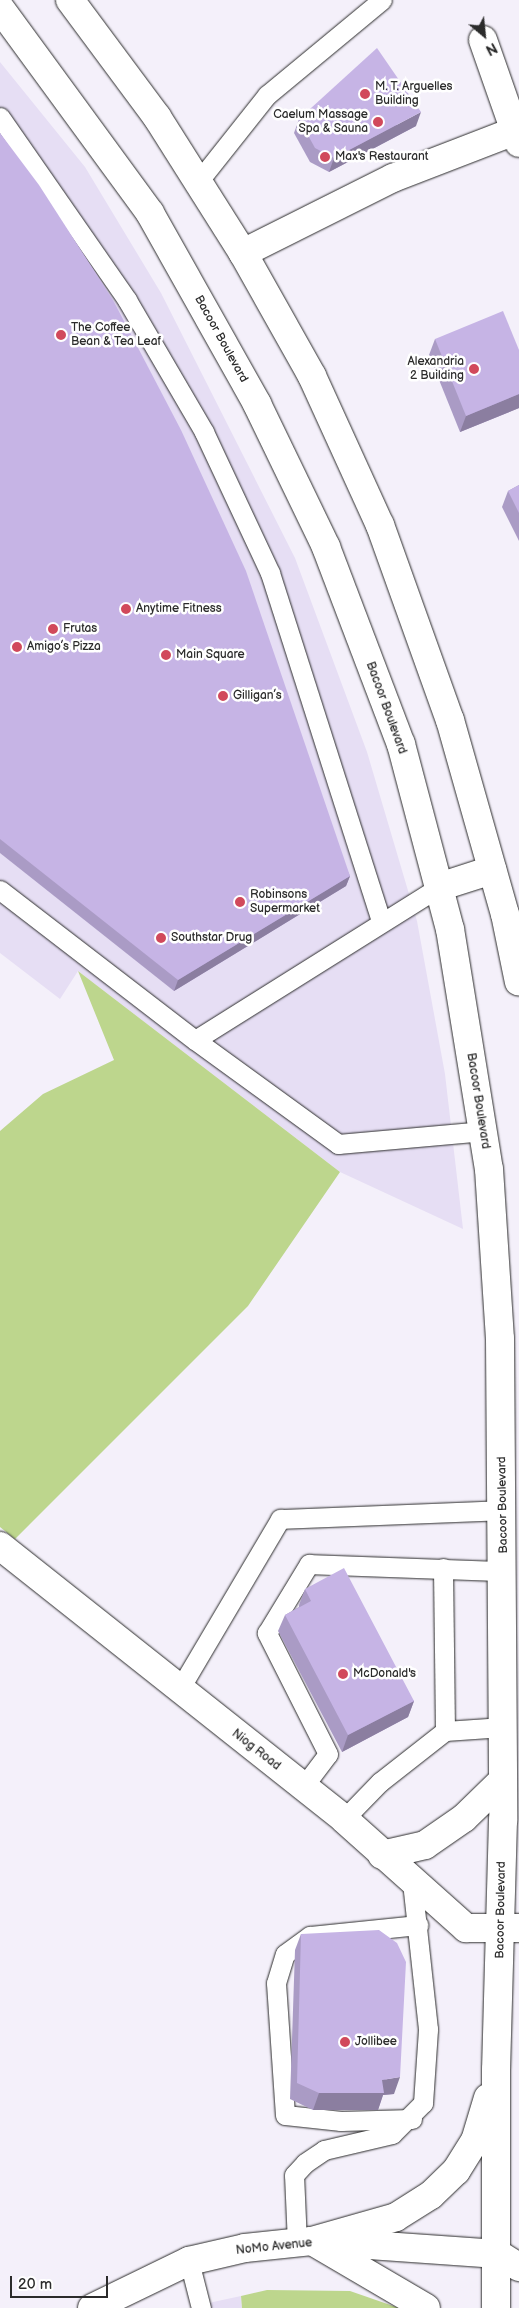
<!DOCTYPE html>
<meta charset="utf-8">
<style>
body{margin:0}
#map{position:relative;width:519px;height:2308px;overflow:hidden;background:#f4f0fa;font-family:"Balsamiq Sans",sans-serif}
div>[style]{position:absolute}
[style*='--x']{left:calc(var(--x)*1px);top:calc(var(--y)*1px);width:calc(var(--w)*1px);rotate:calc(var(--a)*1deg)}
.built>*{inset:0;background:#e6def4}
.green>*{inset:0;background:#bdd68d}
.roads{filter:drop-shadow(0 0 1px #2b2b2b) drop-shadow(0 0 1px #2b2b2b)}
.service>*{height:19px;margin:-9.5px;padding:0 9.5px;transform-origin:9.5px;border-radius:9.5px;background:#fff}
.minor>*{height:28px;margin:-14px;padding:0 14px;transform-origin:14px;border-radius:14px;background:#fff}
.tertiary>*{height:28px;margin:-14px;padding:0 14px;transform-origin:14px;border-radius:14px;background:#fff}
.secondary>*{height:28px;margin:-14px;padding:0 14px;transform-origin:14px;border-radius:14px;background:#fff}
.primary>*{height:28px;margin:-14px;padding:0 14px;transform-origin:14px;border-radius:14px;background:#fff}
.wall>*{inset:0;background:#aa9bc5}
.shaded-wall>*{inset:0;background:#8b7ea0}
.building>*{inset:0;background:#c6b4e5}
.dots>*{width:14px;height:14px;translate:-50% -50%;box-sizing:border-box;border:2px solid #fff;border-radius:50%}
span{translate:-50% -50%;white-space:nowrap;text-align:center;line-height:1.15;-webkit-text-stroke:5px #fff;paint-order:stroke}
.poi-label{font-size:12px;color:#2b2b2b}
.left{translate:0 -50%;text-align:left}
.right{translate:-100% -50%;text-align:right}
.street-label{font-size:12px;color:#2b2b2b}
.north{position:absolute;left:459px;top:10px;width:50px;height:50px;-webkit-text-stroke:4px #fff;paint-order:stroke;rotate:152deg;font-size:14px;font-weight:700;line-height:20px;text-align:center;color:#2b2b2b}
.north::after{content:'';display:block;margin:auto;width:18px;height:22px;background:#2b2b2b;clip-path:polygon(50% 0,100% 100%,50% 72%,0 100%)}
.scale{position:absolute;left:10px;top:2276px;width:98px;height:22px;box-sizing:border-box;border:2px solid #2b2b2b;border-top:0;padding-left:6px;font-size:15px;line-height:18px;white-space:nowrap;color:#2b2b2b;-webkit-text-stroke:4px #fff;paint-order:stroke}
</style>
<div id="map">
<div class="built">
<div style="clip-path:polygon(0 62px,85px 167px,161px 293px,295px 558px,367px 752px,417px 921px,445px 1074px,463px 1229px,340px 1172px,78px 971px,60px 999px,0 953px)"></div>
<div style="clip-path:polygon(241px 2296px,242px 2308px,201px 2308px,213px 2302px)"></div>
</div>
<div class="green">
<div style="clip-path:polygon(78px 971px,340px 1172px,248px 1306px,15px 1539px,0 1527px,0 1131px,43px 1094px,114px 1060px)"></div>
<div style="clip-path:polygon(267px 2290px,350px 2291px,399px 2308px,242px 2308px,241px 2296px)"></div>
</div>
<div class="roads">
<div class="service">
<div style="--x:0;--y:117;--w:223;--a:55.2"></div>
<div style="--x:127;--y:300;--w:153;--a:59.7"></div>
<div style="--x:204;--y:432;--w:156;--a:64.9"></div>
<div style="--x:270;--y:573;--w:365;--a:72.3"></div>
<div style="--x:198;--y:182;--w:111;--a:-51.6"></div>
<div style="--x:267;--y:95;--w:149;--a:-39.6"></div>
<div style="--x:439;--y:887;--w:288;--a:147.9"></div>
<div style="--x:195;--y:1040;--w:177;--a:36"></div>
<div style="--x:338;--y:1144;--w:147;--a:-5.1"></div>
<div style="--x:0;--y:890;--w:246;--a:37.6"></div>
<div style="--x:443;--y:1568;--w:163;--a:89.3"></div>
<div style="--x:179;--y:1690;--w:199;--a:-59.4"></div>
<div style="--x:280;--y:1519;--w:223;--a:-2.3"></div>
<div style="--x:303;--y:1787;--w:41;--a:-52.9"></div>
<div style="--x:328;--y:1754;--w:136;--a:-116.8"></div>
<div style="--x:267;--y:1633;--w:81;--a:-58.7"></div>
<div style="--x:309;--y:1564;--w:194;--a:2.1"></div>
<div style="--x:344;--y:1819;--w:52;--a:-45.8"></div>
<div style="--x:380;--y:1782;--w:83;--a:-38.1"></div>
<div style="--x:445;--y:1731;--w:58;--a:-3.9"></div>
<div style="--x:412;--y:2119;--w:71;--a:178.4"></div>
<div style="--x:341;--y:2121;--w:56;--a:-173.9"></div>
<div style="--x:285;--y:2115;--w:132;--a:-93.9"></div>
<div style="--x:276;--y:1983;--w:30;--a:-73"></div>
<div style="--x:285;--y:1954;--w:31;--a:-36"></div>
<div style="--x:310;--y:1936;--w:109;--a:-5.8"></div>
<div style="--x:297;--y:2243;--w:68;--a:-92.5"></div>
<div style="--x:294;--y:2175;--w:16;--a:-47"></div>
<div style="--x:305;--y:2163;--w:23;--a:-34"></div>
<div style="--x:324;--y:2150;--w:70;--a:-13.2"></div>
<div style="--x:392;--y:2134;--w:44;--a:-45"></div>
<div style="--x:423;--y:2103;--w:74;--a:-86.1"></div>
<div style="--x:428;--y:2029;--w:149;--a:-96.2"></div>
<div style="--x:189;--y:2261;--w:49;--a:75.7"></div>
</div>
<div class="minor">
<div style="--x:483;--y:40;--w:109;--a:70.7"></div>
<div style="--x:243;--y:253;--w:168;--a:-26.6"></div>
<div style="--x:393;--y:178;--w:131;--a:-21.1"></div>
</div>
<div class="tertiary">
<div style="--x:0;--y:1546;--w:439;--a:38.4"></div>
<div style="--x:344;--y:1819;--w:164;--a:41.8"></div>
<div style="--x:466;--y:1928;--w:53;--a:0"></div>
<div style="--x:92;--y:2308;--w:108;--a:-25.9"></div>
<div style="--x:189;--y:2261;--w:57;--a:-13.1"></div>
<div style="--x:245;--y:2248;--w:67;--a:-6"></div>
<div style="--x:312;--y:2241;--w:186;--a:4"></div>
</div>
<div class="secondary">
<div style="--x:498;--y:2254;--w:25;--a:32"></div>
</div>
<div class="primary">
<div style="--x:70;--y:0;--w:146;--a:53.4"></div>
<div style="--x:157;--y:117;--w:161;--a:57.7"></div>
<div style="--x:243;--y:253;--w:141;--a:60.7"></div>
<div style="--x:312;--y:376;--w:164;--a:65.5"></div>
<div style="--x:380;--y:525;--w:207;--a:70.3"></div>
<div style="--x:450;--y:720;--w:202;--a:74.2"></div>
<div style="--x:505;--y:914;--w:69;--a:78.4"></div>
<div style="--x:0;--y:8;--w:254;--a:53.8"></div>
<div style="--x:150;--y:213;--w:219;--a:60.7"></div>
<div style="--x:257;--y:404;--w:159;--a:64.2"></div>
<div style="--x:326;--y:547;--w:211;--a:69.2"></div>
<div style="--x:401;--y:744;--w:191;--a:75.2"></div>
<div style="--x:450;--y:929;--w:243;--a:80.8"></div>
<div style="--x:489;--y:1169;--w:170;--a:86.3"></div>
<div style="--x:500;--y:1339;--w:481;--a:89.6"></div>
<div style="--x:503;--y:1820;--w:250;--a:91.6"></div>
<div style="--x:496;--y:2070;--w:238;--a:90"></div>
<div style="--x:439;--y:887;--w:56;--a:-17.8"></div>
<div style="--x:382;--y:1855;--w:44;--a:-13.1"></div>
<div style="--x:425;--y:1845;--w:47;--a:-34.7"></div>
<div style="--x:464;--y:1818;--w:52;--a:-44.2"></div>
<div style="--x:312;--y:2241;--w:87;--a:-15.9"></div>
<div style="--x:396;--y:2217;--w:41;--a:-32.2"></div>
<div style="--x:431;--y:2195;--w:35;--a:-44"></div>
<div style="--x:456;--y:2171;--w:36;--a:-58"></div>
<div style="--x:475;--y:2141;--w:45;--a:-73.2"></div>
<div style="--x:312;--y:2241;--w:132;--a:30.4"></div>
</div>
</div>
<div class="wall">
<div style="clip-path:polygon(299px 119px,416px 126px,329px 172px,310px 162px,294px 133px)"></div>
<div style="clip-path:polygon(0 133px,350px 876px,346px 886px,174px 991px,0 853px)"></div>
<div style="clip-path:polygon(435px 339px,519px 350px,519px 408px,460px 432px,429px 355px)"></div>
<div style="clip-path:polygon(519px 485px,519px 541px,502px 507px,508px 491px)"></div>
<div style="clip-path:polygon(305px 1589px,414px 1701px,408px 1717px,342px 1752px,278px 1631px,285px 1615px,299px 1607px,299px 1605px)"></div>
<div style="clip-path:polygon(301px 1934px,394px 2094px,383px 2095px,378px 2110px,313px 2110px,290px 2099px,295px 1950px)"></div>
</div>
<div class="shaded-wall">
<div style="clip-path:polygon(421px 112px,416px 126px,329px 172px,334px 158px)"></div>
<div style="clip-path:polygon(519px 394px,519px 408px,460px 432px,466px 416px)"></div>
<div style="clip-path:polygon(350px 876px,346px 886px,174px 991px,178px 980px)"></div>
<div style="clip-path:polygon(414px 1701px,408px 1717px,342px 1752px,348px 1735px)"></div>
<div style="clip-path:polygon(400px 2077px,394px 2094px,383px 2095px,378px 2110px,313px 2110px,319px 2093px,382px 2080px)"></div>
</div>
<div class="building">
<div style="clip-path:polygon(377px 48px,421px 112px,334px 158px,315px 148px,299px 119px)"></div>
<div style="clip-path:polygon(0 133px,39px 185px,113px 300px,181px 430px,246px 571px,350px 876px,178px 980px,0 839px)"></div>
<div style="clip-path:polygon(503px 311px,519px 350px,519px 394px,466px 416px,435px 339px)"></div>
<div style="clip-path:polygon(519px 485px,519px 513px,508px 491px)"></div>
<div style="clip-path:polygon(344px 1568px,414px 1701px,348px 1735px,285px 1615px,311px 1601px,305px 1589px)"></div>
<div style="clip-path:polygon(379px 1930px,397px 1943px,406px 1962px,400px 2077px,382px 2080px,384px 2093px,319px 2093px,297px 2083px,301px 1934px)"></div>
</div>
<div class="dots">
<div style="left:365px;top:94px;background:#d1495b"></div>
<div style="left:378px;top:122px;background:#d1495b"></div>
<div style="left:325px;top:157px;background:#d1495b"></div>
<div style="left:61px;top:335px;background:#d1495b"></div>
<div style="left:474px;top:369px;background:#d1495b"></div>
<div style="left:126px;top:609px;background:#d1495b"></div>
<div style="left:53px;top:629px;background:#d1495b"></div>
<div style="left:17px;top:647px;background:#d1495b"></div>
<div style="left:166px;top:655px;background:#d1495b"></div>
<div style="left:223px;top:696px;background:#d1495b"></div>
<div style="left:240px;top:902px;background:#d1495b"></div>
<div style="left:161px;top:938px;background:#d1495b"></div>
<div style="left:343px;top:1674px;background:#d1495b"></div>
<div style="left:345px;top:2042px;background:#d1495b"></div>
</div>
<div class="poi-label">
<span class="left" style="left:375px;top:94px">M. T. Arguelles<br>Building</span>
<span class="right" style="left:368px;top:122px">Caelum Massage<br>Spa &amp; Sauna</span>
<span class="left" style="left:335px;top:157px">Max's Restaurant</span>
<span class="left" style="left:71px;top:335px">The Coffee<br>Bean &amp; Tea Leaf</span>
<span class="right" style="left:464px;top:369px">Alexandria<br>2 Building</span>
<span class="left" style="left:136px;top:609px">Anytime Fitness</span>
<span class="left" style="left:63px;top:629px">Frutas</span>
<span class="left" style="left:27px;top:647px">Amigo’s Pizza</span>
<span class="left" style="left:176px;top:655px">Main Square</span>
<span class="left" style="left:233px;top:696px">Gilligan’s</span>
<span class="left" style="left:250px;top:902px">Robinsons<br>Supermarket</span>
<span class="left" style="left:171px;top:938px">Southstar Drug</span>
<span class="left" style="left:353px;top:1674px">McDonald's</span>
<span class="left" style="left:355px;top:2042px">Jollibee</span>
</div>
<div class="street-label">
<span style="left:221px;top:339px;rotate:61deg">Bacoor Boulevard</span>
<span style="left:386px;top:708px;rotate:70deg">Bacoor Boulevard</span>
<span style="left:478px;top:1101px;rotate:81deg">Bacoor Boulevard</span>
<span style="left:503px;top:1505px;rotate:-91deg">Bacoor Boulevard</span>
<span style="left:256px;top:1750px;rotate:38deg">Niog Road</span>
<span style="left:501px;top:1910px;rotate:-89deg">Bacoor Boulevard</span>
<span style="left:274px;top:2247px;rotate:-6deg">NoMo Avenue</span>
</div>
<div class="north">N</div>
<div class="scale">20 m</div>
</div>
